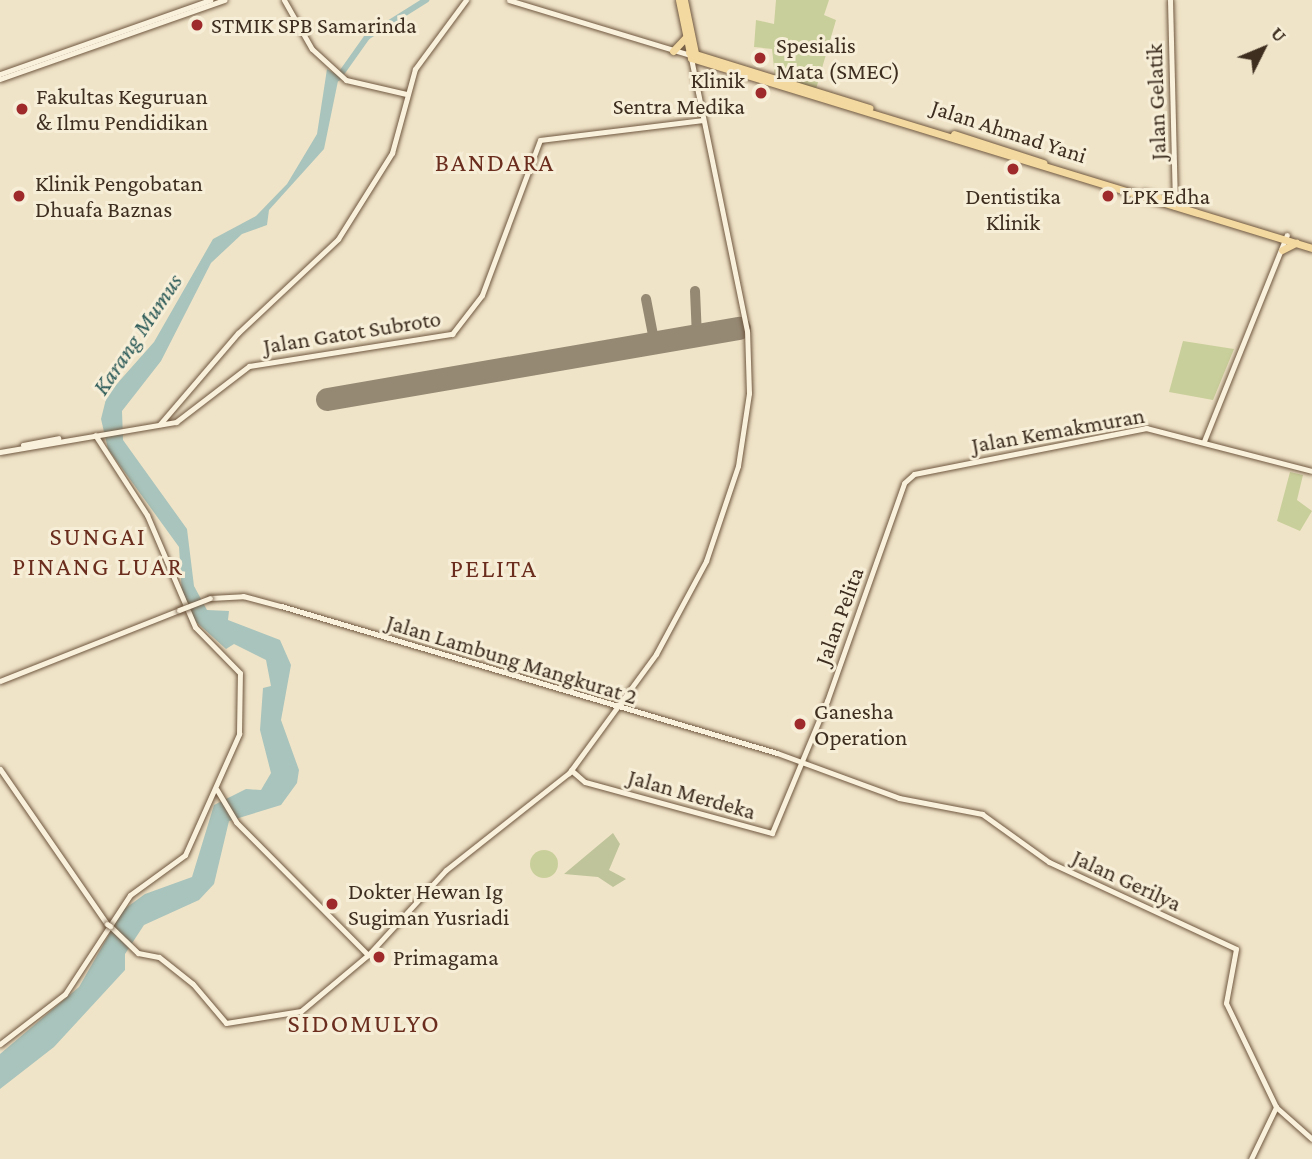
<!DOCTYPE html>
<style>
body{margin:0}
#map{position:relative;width:1312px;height:1159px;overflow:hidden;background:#f0e4c8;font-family:"Crimson Pro",serif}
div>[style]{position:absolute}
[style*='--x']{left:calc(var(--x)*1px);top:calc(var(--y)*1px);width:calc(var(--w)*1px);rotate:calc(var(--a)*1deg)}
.green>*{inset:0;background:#c9cf9b}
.round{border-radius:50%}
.cemetery>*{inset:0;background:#bfc49a}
.water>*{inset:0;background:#a9c4bc}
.river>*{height:6px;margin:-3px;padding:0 3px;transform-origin:3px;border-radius:3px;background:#a9c4bc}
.taxiway>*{height:10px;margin:-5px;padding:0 5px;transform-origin:5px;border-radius:5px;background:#968974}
.runway>*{height:23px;margin:-11.5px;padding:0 11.5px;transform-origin:11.5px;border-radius:11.5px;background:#968974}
.roads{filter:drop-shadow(0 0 2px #6f573f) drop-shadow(0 0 2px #6f573f)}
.secondary>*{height:5px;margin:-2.5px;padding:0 2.5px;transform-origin:2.5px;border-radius:2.5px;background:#faf1dc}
.primary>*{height:7px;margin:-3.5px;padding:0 3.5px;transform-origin:3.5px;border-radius:3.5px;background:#f3d9a0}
.bridges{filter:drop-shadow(0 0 2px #6f573f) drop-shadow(0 0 2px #6f573f)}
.secondary-bridge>*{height:5px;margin:-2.5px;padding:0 2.5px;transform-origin:2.5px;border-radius:2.5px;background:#faf1dc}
.dots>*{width:19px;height:19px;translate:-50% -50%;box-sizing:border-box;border:4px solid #f7eed8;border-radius:50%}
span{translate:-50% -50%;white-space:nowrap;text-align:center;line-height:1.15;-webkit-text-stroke:6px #f7eed8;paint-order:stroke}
.poi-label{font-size:23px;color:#3d2e20}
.left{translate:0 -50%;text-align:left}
.right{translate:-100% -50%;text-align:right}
.street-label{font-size:23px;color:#3d2e20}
.water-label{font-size:24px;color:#2f5d5a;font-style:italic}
.quarter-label{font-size:26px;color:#6b2e1e;letter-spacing:2px}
.north{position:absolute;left:1228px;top:14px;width:70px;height:70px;-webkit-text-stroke:5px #f7eed8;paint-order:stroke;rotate:47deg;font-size:19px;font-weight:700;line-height:28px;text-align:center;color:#3d2e20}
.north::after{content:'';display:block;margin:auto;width:24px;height:32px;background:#3d2e20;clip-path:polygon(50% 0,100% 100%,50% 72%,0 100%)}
</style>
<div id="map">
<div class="green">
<div style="clip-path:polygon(776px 0,829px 0,824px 15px,836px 20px,816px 89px,775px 77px,772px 49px,754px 47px,756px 20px,774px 24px)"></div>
<div style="clip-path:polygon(1183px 341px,1234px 349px,1213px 400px,1169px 392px)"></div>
<div style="clip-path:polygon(1290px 472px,1303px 475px,1297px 500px,1312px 511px,1300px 531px,1277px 521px)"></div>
<div class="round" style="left:530px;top:850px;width:28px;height:28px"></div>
</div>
<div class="cemetery">
<div style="clip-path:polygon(613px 833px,620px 844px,609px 870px,626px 879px,613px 887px,598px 877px,564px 874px)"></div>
</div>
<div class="water">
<div style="clip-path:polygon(327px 69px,339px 76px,324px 149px,269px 210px,267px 225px,242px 234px,211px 263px,161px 361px,122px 411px,123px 440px,187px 529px,194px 586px,207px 610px,229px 611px,228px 620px,280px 640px,291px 665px,281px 720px,299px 770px,297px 783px,281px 805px,229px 821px,214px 884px,199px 900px,144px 925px,125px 954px,125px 970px,54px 1047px,0 1089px,0 1054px,79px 987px,123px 910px,145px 894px,192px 877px,214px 805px,246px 789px,261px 790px,271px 773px,260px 730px,263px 688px,271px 686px,266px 660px,234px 644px,226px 649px,193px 619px,182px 594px,179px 547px,108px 449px,101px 419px,107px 395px,154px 342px,213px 239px,256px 216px,287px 184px,317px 134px)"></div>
</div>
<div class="river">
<div style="--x:338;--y:78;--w:50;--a:-54.7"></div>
<div style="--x:367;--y:37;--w:70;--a:-32.1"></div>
</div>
<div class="taxiway">
<div style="--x:695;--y:291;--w:46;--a:87.5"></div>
<div style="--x:646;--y:299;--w:38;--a:79"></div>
<div style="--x:653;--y:336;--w:13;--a:29"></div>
</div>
<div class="runway">
<div style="--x:327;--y:399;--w:418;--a:-9.8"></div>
</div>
<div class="roads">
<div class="secondary">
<div style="--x:284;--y:0;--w:56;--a:60.3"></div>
<div style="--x:312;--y:49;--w:46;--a:42.4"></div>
<div style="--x:346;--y:80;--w:62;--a:13.1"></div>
<div style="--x:509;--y:0;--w:189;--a:16.9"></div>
<div style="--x:1170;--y:0;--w:207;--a:88.6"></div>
<div style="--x:0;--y:74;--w:223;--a:-19.4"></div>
<div style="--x:0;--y:79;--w:238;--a:-19.4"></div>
<div style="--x:160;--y:424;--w:120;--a:-49.4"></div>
<div style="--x:238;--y:333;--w:137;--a:-43.2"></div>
<div style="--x:338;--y:239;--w:102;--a:-57.9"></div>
<div style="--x:392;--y:153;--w:87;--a:-74.7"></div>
<div style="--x:415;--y:69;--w:86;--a:-53.5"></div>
<div style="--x:1204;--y:441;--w:222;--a:-68.1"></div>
<div style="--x:23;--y:445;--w:36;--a:-11"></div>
<div style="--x:0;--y:452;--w:179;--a:-9.7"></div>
<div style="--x:176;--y:422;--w:92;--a:-37.5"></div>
<div style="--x:249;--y:366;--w:206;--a:-9"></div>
<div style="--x:452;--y:334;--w:49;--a:-52.4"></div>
<div style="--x:482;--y:295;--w:165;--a:-69.5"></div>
<div style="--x:540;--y:140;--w:164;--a:-7"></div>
<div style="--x:210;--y:598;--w:33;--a:-3"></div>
<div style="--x:243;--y:596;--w:39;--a:15"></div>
<div style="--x:281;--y:606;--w:517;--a:16.51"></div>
<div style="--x:777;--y:753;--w:130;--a:20.2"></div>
<div style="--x:899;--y:798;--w:85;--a:10.9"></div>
<div style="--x:982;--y:814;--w:82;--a:35.6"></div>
<div style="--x:1049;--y:862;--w:206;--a:24.9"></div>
<div style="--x:1236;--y:949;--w:55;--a:100.5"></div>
<div style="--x:1226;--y:1003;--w:115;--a:64.3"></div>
<div style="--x:1276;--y:1107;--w:48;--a:41.6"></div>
<div style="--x:0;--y:681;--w:193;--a:-21.6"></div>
<div style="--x:0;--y:769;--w:188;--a:55.4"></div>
<div style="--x:571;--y:770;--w:18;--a:41"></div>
<div style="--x:585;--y:782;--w:194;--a:15.3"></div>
<div style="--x:772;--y:833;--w:143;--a:-67.4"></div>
<div style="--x:827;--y:701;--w:231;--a:-70.5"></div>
<div style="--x:904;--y:483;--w:13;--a:-42"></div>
<div style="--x:914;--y:474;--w:237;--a:-11.2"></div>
<div style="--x:1146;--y:428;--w:171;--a:14.5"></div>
<div style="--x:217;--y:790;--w:37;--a:59"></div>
<div style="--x:236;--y:822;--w:187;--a:45.2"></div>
<div style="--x:110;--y:926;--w:39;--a:44"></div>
<div style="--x:138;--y:953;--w:21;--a:11"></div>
<div style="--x:159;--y:957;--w:43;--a:38.5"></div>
<div style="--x:193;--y:984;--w:51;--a:49.8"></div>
<div style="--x:226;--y:1023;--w:76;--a:-9.1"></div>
<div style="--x:301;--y:1011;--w:87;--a:-39.9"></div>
<div style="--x:368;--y:955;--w:115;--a:-47.5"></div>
<div style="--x:446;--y:870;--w:157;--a:-38.3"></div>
<div style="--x:569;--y:773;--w:147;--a:-53.8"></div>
<div style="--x:656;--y:654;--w:106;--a:-61.7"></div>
<div style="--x:706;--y:561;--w:100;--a:-71.4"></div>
<div style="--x:738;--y:466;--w:74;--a:-81.4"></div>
<div style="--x:749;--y:393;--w:62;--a:-91.8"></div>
<div style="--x:747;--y:331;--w:279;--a:-101.6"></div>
<div style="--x:0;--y:1044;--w:82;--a:-37.6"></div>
<div style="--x:65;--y:994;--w:118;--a:-56.7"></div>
<div style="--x:130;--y:895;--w:68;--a:-36"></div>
<div style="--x:185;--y:855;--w:133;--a:-65.9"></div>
<div style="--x:239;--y:734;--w:61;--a:-89.1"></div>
<div style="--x:240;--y:673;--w:64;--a:-134.4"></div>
<div style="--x:195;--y:627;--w:122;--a:-113.2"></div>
<div style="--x:147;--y:515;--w:95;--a:-123"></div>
<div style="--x:1251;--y:1159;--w:58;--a:-64.3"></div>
</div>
<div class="primary">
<div style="--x:679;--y:0;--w:59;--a:78.3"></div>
<div style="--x:691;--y:58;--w:649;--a:17.01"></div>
<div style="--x:684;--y:0;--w:59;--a:78.3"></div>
<div style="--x:673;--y:51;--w:19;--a:-47"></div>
<div style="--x:689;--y:52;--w:189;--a:17.3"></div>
<div style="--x:954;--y:134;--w:94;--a:18"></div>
<div style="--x:1144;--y:193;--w:30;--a:17"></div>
<div style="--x:1282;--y:250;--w:16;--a:-27"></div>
</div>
</div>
<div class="bridges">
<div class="secondary-bridge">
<div style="--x:179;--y:610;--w:33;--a:-21"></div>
<div style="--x:107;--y:924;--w:4;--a:34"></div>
</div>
</div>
<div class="dots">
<div style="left:197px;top:25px;background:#9e2a2b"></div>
<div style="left:760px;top:58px;background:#9e2a2b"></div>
<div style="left:761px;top:93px;background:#9e2a2b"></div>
<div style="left:22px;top:109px;background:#9e2a2b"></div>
<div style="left:1013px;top:169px;background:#9e2a2b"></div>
<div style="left:19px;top:196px;background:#9e2a2b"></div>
<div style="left:1108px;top:196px;background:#9e2a2b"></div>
<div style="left:800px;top:724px;background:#9e2a2b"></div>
<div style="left:332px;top:904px;background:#9e2a2b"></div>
<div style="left:379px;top:957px;background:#9e2a2b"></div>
</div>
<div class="poi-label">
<span class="left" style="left:211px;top:25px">STMIK SPB Samarinda</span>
<span class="left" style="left:776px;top:58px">Spesialis<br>Mata (SMEC)</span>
<span class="right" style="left:745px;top:93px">Klinik<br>Sentra Medika</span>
<span class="left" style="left:36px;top:109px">Fakultas Keguruan<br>&amp; Ilmu Pendidikan</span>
<span class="left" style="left:35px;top:196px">Klinik Pengobatan<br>Dhuafa Baznas</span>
<span style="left:1013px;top:209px">Dentistika<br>Klinik</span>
<span class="left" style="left:1122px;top:196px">LPK Edha</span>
<span class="left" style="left:814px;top:724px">Ganesha<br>Operation</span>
<span class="left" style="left:348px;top:904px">Dokter Hewan Ig<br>Sugiman Yusriadi</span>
<span class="left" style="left:393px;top:957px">Primagama</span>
</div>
<div class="street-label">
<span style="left:1156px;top:102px;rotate:-92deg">Jalan Gelatik</span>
<span style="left:1009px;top:131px;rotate:18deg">Jalan Ahmad Yani</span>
<span style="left:352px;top:332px;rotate:-9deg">Jalan Gatot Subroto</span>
<span style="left:1058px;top:430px;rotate:-10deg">Jalan Kemakmuran</span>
<span style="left:839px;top:616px;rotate:-70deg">Jalan Pelita</span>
<span style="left:512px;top:659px;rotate:17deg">Jalan Lambung Mangkurat 2</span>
<span style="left:692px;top:794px;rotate:16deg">Jalan Merdeka</span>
<span style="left:1127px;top:880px;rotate:25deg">Jalan Gerilya</span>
</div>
<div class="water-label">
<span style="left:137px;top:334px;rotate:-56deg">Karang Mumus</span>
</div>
<div class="quarter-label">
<span style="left:495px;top:163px">BANDARA</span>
<span style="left:98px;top:552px">SUNGAI<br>PINANG LUAR</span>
<span style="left:494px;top:569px">PELITA</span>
<span style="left:364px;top:1024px">SIDOMULYO</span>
</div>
<div class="north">U</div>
</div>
